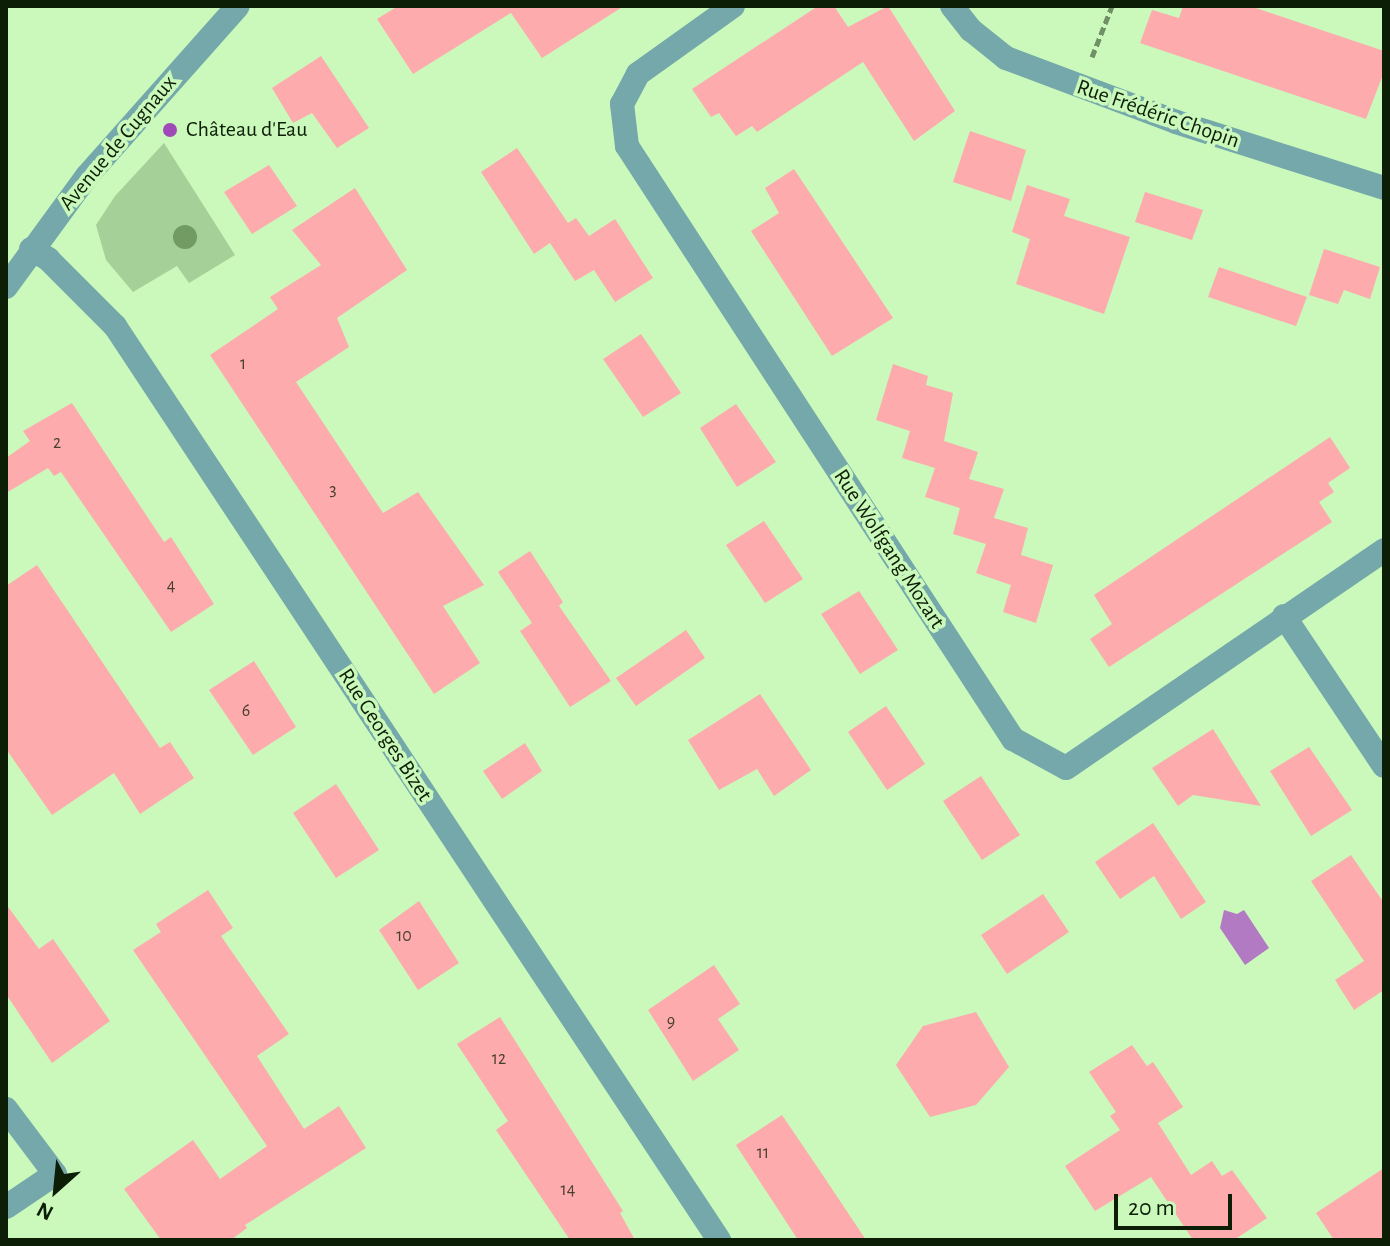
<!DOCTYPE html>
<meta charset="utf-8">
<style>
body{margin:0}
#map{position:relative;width:1390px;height:1246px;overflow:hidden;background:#caf9bb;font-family:"Alegreya Sans",sans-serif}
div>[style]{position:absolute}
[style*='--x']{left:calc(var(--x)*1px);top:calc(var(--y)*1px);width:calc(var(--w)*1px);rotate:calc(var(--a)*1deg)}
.green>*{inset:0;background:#a5d097}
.water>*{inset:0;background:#b27ac3}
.building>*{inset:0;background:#feabad}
.path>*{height:5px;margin-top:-2.5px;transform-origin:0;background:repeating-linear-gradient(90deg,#709065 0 8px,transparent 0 12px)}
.minor>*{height:24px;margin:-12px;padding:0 12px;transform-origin:12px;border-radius:12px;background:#74a8aa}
.trees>*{width:24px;height:24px;margin:-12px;border-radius:50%;background:#719b62}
.dots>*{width:22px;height:22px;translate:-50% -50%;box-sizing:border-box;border:4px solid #caf9bb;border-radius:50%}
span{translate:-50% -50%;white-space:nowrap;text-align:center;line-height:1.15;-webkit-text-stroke:7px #caf9bb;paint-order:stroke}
.number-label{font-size:18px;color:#494130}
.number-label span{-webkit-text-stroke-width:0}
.street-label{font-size:22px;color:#0d1e07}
.poi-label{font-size:22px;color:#0d1e07}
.left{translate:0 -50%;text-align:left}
.frame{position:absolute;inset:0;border:8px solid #0d1e07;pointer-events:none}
.north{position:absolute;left:16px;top:1150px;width:80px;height:80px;-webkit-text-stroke:6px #caf9bb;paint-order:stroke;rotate:207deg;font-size:22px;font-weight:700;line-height:32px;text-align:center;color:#0d1e07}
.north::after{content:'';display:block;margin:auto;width:28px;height:36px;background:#0d1e07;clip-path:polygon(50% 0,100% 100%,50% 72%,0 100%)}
.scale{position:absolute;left:1114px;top:1194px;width:118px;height:36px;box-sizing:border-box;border:4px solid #0d1e07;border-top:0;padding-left:10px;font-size:24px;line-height:28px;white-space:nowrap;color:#0d1e07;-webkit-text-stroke:6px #caf9bb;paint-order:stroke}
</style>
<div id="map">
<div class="green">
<div style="clip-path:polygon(164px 143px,235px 255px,189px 283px,177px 266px,133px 292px,106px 260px,96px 225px,115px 196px)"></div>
</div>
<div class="water">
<div style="clip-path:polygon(1224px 910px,1237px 914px,1244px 910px,1269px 948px,1245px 965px,1220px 928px)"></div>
</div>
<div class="building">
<div style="clip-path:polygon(398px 6px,624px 6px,542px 58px,511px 13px,413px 74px,377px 19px)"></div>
<div style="clip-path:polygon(818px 6px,834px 6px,848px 27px,888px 6px,955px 111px,914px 141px,863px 62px,757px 132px,752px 126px,736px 136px,719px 113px,711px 117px,692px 89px)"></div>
<div style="clip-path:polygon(1183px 6px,1250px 6px,1384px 51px,1384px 72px,1366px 119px,1140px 43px,1152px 10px,1179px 18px)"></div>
<div style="clip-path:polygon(321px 56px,369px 128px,337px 148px,312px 113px,293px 123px,272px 88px)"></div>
<div style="clip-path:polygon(970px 131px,1026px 150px,1011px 201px,953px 182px)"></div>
<div style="clip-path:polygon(517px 148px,568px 223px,576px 218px,589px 236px,615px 219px,653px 278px,615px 302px,594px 270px,575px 281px,550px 243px,534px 254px,481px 172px)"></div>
<div style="clip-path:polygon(269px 165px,297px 206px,252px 234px,224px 192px)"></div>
<div style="clip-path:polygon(794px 169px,893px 318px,832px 356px,751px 231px,779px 213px,765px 188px)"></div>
<div style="clip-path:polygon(1027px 185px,1070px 199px,1064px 216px,1130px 237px,1104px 314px,1016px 284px,1030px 239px,1012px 232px)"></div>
<div style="clip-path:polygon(355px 188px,407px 270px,337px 318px,349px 347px,296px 382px,383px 513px,418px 492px,484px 585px,443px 606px,480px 663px,434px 694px,210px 355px,278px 309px,270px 297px,321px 265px,292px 230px)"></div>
<div style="clip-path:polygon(1145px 192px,1203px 210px,1192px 240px,1135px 222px)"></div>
<div style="clip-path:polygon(1324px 249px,1380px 267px,1370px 299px,1344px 290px,1338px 304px,1309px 295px)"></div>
<div style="clip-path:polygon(1219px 267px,1307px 297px,1296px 326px,1208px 297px)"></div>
<div style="clip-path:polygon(641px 334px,681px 393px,643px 417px,603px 359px)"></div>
<div style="clip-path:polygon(893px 364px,928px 376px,926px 385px,953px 393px,944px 441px,978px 452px,969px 479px,1004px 489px,994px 518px,1028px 528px,1021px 555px,1053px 565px,1036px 623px,1003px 612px,1011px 585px,976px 573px,986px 544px,953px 534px,960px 508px,925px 497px,935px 468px,902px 458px,910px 431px,876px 420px)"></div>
<div style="clip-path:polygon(72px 403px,164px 542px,171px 537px,214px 604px,171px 632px,61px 472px,54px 476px,48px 468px,6px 493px,6px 458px,30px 441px,23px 431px)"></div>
<div style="clip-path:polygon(736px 404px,776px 462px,737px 487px,700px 428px)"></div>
<div style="clip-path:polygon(1330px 437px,1350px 468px,1328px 483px,1334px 492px,1319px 502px,1332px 522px,1109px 667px,1090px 639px,1112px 624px,1094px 595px)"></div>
<div style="clip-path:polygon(764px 521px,803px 579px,765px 603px,726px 545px)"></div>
<div style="clip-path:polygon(530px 551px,563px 602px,559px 606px,611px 681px,570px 707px,520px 631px,532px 623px,498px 572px)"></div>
<div style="clip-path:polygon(37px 565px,160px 748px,170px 742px,194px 778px,140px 814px,114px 773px,52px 815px,6px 749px,6px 586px)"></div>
<div style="clip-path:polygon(859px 591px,898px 650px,860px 674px,821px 614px)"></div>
<div style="clip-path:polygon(686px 630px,705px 658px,636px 706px,616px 678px)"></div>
<div style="clip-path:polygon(254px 661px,296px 727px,253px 755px,209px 690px)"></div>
<div style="clip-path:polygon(760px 694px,811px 770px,774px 796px,757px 769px,719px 790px,688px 740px)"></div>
<div style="clip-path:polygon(886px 706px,925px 764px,887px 790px,848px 732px)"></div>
<div style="clip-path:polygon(1213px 729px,1261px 806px,1193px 795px,1178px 806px,1152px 768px)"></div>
<div style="clip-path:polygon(525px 743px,542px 771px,502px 799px,483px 771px)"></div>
<div style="clip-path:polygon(1309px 747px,1352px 810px,1311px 836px,1270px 771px)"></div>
<div style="clip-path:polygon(981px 776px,1020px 835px,982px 860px,943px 801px)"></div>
<div style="clip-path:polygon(336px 784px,379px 850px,336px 878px,293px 813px)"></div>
<div style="clip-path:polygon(1153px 823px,1206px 902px,1181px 919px,1154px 876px,1120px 899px,1095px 862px)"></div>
<div style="clip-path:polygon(1351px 855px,1384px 903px,1384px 990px,1354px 1010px,1335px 980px,1364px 961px,1311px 881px)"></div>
<div style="clip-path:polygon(208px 890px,233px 928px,221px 936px,289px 1034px,257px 1056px,304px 1129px,339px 1106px,366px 1148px,245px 1225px,247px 1228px,231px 1240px,161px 1240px,124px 1189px,193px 1140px,220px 1179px,267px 1146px,133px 950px,161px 932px,156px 924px)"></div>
<div style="clip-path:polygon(1043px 894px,1069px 932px,1007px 974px,981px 935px)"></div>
<div style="clip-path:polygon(419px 901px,459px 963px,418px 990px,379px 930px)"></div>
<div style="clip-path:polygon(6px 904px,39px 949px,53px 939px,110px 1021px,52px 1063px,6px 994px)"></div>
<div style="clip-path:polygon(714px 965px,740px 1004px,718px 1019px,739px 1050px,693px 1081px,648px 1010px)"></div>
<div style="clip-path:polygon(976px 1012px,1009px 1067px,976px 1105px,930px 1117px,896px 1065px,923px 1026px)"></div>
<div style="clip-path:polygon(500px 1017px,623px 1211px,620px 1213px,635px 1240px,570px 1240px,496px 1130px,508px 1121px,457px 1044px)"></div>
<div style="clip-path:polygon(1132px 1045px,1147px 1066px,1153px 1062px,1183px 1107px,1158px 1123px,1191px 1175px,1212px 1161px,1222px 1176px,1232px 1170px,1267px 1218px,1234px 1240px,1193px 1240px,1151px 1177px,1095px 1211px,1065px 1166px,1120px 1130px,1110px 1116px,1116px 1112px,1089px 1072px)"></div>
<div style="clip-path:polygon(782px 1115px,822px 1174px,866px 1240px,798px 1240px,736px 1145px)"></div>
<div style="clip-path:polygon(1384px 1168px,1384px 1240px,1334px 1240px,1316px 1213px)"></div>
</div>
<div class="path">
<div style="--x:1092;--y:57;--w:55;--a:-68.6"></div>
</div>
<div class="minor">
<div style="--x:733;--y:6;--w:117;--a:144.4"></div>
<div style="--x:638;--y:74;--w:34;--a:118"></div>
<div style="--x:622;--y:104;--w:42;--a:83.2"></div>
<div style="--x:627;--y:146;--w:708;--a:56.94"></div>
<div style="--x:1013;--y:739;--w:60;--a:28.7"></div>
<div style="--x:1066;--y:768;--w:386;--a:-34.4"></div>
<div style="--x:952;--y:6;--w:31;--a:52"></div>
<div style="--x:971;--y:30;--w:45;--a:38.7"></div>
<div style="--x:1006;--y:58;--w:182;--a:20.6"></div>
<div style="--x:1176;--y:122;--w:218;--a:17.6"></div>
<div style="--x:31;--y:249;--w:20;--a:30"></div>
<div style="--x:48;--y:259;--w:95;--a:45"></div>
<div style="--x:115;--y:326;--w:1096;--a:56.54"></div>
<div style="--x:6;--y:287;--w:137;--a:-53.9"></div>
<div style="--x:87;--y:176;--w:227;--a:-48.4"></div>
<div style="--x:1284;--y:616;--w:180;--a:56.3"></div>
<div style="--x:6;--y:1109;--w:81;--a:53"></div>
<div style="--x:55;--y:1174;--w:59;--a:146"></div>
</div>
<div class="trees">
<div style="left:185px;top:237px"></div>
</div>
<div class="dots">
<div style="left:170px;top:130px;background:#9f4ab8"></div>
</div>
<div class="number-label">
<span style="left:243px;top:364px">1</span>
<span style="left:57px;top:443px">2</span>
<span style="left:333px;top:490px">3</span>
<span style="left:171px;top:586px">4</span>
<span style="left:246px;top:711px">6</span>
<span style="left:404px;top:936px">10</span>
<span style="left:671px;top:1022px">9</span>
<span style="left:499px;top:1059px">12</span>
<span style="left:763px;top:1153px">11</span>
<span style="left:568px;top:1190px">14</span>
</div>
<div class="street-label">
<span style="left:1158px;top:114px;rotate:19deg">Rue Frédéric Chopin</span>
<span style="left:118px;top:143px;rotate:-50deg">Avenue de Cugnaux</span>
<span style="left:889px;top:549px;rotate:57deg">Rue Wolfgang Mozart</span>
<span style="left:385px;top:735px;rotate:57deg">Rue Georges Bizet</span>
</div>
<div class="poi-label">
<span class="left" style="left:186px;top:130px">Château d'Eau</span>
</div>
<div class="frame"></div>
<div class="north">N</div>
<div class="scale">20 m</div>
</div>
